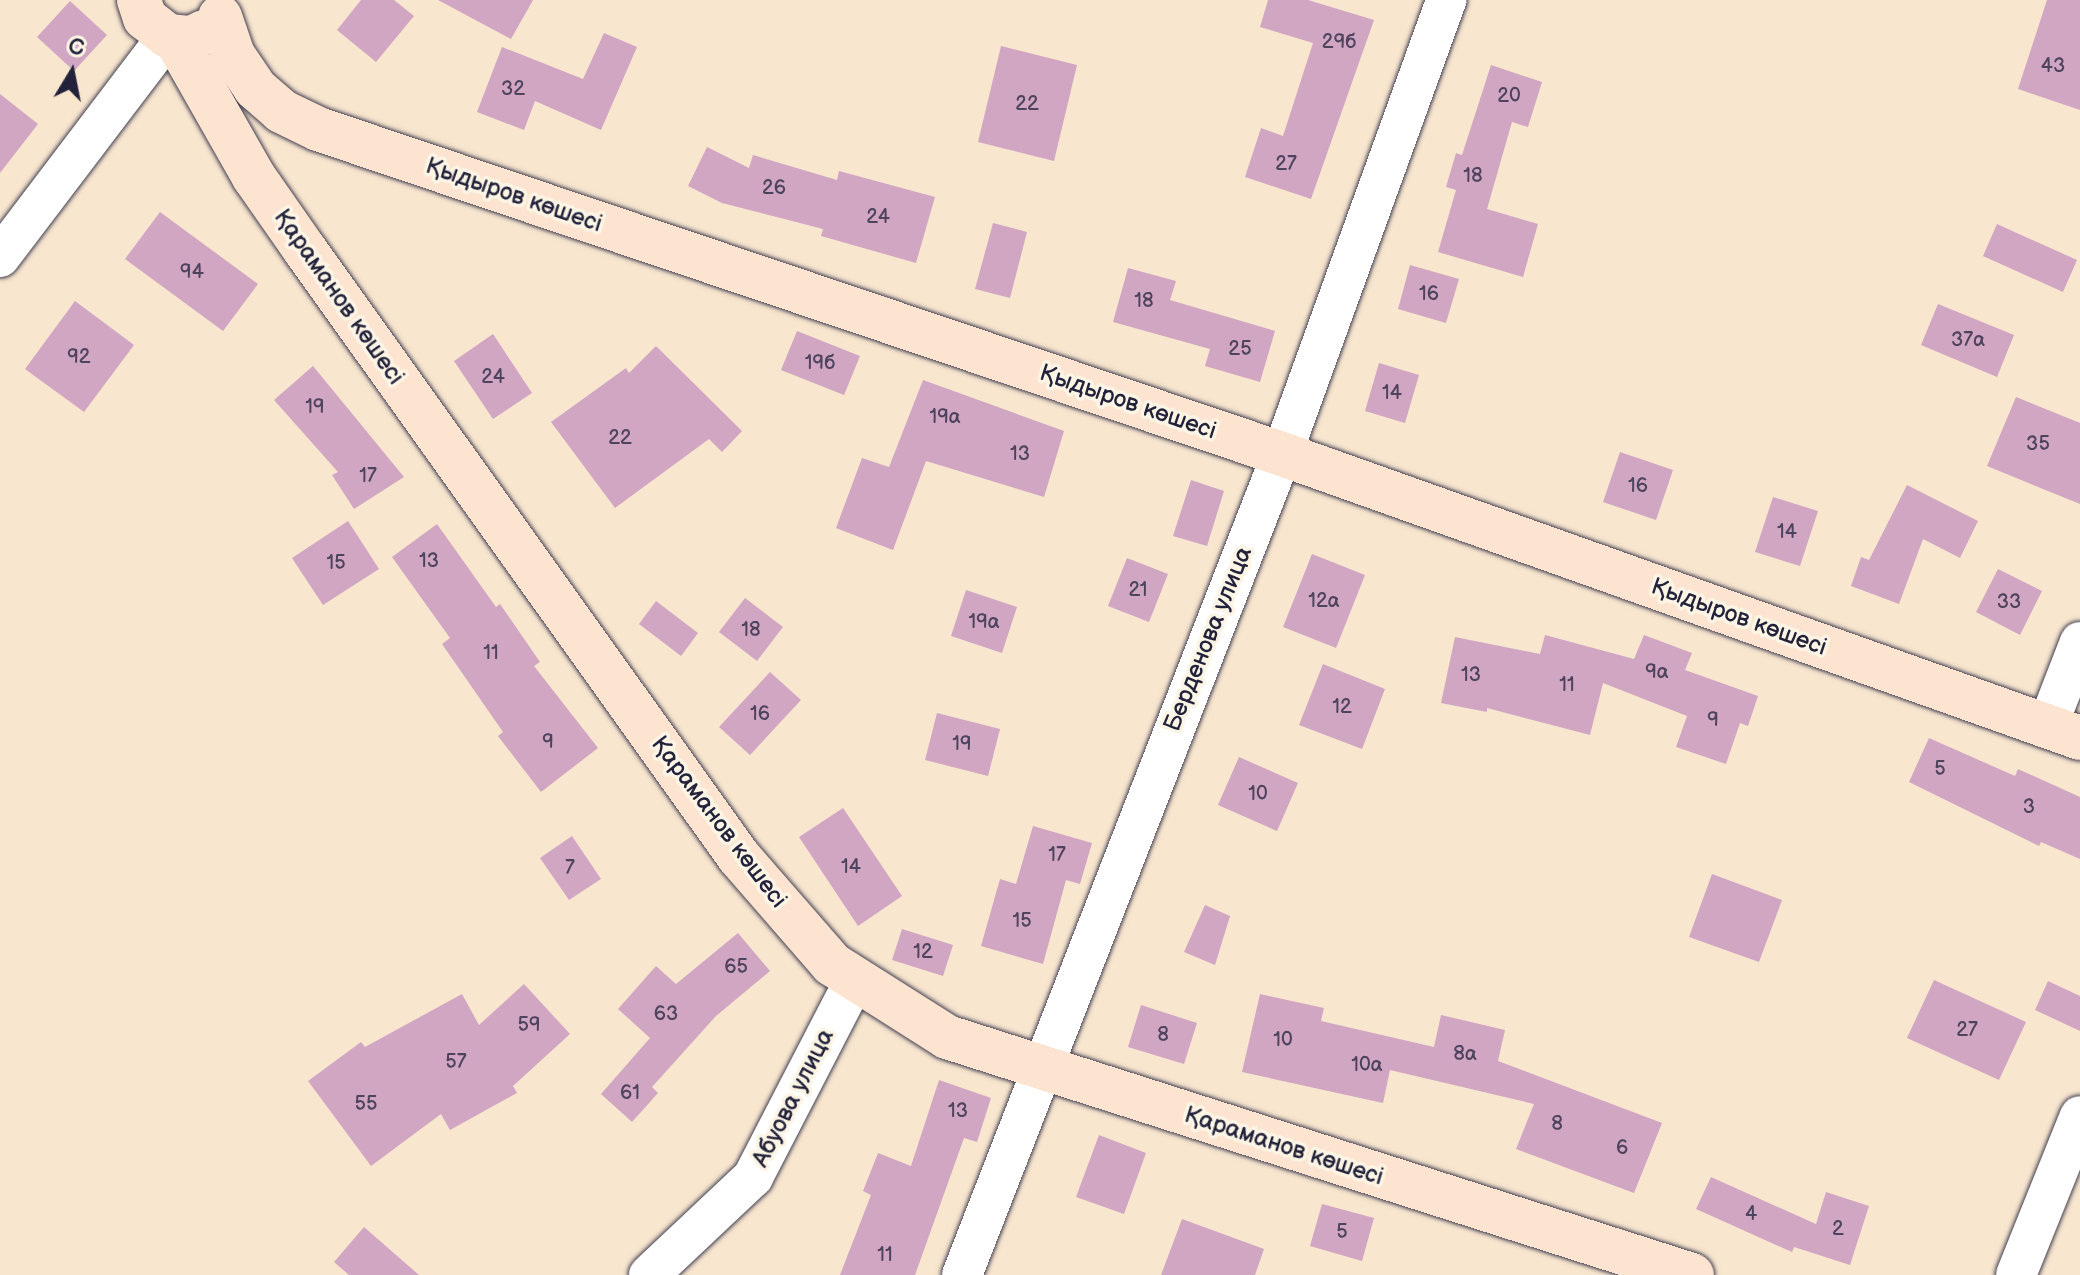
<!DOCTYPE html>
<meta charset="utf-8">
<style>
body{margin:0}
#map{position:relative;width:2080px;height:1275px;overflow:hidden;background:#f8e6cf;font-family:"Balsamiq Sans",sans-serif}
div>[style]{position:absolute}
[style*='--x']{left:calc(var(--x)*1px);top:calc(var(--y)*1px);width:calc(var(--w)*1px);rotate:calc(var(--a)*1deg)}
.building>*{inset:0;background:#d1a6c3}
.roads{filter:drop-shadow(0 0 2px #423f51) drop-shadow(0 0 2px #423f51)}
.street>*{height:40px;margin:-20px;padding:0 20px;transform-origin:20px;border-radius:20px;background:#fff}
.secondary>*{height:44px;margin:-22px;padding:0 22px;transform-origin:22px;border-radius:22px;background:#fde4d1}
span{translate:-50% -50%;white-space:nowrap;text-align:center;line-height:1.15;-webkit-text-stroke:7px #fcf5e5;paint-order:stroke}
.number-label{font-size:20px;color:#4e435d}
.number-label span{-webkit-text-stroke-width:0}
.street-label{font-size:24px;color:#22223b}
.north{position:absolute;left:32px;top:32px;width:80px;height:80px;-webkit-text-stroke:6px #fcf5e5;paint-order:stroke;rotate:10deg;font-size:22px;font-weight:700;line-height:32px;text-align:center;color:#22223b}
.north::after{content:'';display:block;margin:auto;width:28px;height:36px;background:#22223b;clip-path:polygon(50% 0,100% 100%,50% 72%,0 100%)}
</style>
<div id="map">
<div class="building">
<div style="clip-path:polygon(361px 0,394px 0,414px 16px,376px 62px,337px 30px)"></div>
<div style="clip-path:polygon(438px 0,533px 0,511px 39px)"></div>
<div style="clip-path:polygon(1268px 0,1308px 0,1374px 20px,1311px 199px,1245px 177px,1261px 128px,1283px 136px,1313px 43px,1260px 27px)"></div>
<div style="clip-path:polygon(2047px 0,2080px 0,2080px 110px,2018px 89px)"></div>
<div style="clip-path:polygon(70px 1px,107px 35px,74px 71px,37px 37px)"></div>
<div style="clip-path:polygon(604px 33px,637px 47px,601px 130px,535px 101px,524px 130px,477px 112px,502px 47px,583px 79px)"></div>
<div style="clip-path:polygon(1001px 46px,1077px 65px,1054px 161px,978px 142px)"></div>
<div style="clip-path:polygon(1491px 65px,1542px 82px,1528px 127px,1512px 122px,1487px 209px,1538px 224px,1523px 277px,1438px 252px,1456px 190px,1446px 187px,1456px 153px,1462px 155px)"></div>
<div style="clip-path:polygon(0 94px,38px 124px,0 173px)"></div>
<div style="clip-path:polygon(707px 147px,749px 168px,753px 155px,837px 180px,839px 171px,935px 197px,916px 263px,821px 236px,823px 229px,722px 203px,688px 186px)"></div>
<div style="clip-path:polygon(160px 212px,258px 284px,223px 331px,125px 259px)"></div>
<div style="clip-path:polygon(993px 223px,1027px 232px,1010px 298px,975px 289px)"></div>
<div style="clip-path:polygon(1997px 224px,2077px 260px,2063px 292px,1983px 256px)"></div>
<div style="clip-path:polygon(1410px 265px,1459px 279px,1446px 323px,1398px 309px)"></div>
<div style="clip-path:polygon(1128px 268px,1176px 281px,1170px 300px,1275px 331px,1260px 382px,1205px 366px,1210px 349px,1113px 322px)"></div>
<div style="clip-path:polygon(75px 301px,134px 345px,84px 412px,25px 369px)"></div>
<div style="clip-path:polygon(1938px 304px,2014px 335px,1997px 377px,1921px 345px)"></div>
<div style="clip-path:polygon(797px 331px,860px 356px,844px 395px,781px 370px)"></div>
<div style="clip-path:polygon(493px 334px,532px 393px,493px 419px,454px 361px)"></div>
<div style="clip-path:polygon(656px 346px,742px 431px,722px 452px,709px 439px,615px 508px,551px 422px,626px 368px,629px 373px)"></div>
<div style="clip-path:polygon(1379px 363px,1419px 375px,1405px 423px,1365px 411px)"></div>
<div style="clip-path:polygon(313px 366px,404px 477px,354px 509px,332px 475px,338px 472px,274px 400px)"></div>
<div style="clip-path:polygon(923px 380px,1064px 431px,1044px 497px,926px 461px,893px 550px,836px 528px,862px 458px,889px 467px)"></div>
<div style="clip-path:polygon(2016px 397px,2080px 423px,2080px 504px,1987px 466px)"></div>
<div style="clip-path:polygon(1620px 452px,1673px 470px,1656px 520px,1603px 502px)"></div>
<div style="clip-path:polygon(1191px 480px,1224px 491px,1207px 546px,1173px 536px)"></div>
<div style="clip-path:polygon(1907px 485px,1978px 521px,1960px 558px,1923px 539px,1899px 604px,1851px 586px,1861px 557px,1869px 560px)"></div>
<div style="clip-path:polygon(1773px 497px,1818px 511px,1800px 566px,1755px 552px)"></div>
<div style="clip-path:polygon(348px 521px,379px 569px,323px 605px,292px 558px)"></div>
<div style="clip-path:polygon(437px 524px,496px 607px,500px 604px,540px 662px,534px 666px,598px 748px,541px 792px,498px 736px,503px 732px,442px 644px,450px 638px,392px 557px)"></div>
<div style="clip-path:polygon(1312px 554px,1365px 575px,1336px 648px,1283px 627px)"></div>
<div style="clip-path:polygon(1127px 558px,1168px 574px,1149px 622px,1108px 606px)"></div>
<div style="clip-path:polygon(1998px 569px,2042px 591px,2020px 635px,1976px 612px)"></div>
<div style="clip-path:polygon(966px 590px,1017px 607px,1002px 653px,951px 636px)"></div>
<div style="clip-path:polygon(745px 598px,783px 627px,757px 661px,719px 632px)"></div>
<div style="clip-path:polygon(656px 601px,698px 633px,681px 656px,639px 624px)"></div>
<div style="clip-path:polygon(1545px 635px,1634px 659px,1644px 635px,1692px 653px,1685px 670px,1758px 696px,1748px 726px,1740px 723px,1726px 764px,1676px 747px,1687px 716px,1603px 683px,1590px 735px,1487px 708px,1487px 712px,1441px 703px,1455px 637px,1540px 654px)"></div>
<div style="clip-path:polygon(1323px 664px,1385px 689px,1362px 749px,1299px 725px)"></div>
<div style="clip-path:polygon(770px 672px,801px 700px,750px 755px,719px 727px)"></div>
<div style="clip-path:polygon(937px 713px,1000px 729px,988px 776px,925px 760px)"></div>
<div style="clip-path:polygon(1929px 738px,2015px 776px,2018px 769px,2080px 797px,2080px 859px,2041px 842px,2039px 846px,1909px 782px)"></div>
<div style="clip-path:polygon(1239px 757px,1298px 783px,1277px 831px,1218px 805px)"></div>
<div style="clip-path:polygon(843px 808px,902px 896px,858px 926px,799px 837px)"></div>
<div style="clip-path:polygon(1033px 826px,1092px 843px,1080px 884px,1066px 880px,1043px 964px,981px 946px,1000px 879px,1016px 884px)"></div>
<div style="clip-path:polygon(572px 836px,601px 879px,569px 900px,540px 858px)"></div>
<div style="clip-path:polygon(1712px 874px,1782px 900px,1759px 962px,1689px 937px)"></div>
<div style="clip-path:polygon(1205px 905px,1230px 916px,1215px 965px,1184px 952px)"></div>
<div style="clip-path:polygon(902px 929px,953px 945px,943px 976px,892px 960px)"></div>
<div style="clip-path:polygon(738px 933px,770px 971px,716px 1016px,652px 1087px,658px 1093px,632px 1122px,601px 1094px,650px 1038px,618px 1009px,656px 966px,676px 984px)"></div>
<div style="clip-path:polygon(1934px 980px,2026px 1022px,1999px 1080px,1907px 1038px)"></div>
<div style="clip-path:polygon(2048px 981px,2080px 996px,2080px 1031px,2035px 1010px)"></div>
<div style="clip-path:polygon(524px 984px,570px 1034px,513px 1086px,517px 1093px,450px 1130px,441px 1114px,371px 1166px,308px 1081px,361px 1042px,365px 1047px,462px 994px,479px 1025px)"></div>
<div style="clip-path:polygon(1260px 994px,1324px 1008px,1321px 1021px,1434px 1047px,1441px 1015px,1505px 1030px,1498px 1061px,1662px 1123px,1634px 1193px,1516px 1149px,1534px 1104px,1390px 1070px,1383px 1103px,1242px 1072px)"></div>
<div style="clip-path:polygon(1141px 1005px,1197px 1023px,1184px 1064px,1128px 1047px)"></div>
<div style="clip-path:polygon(939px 1080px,991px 1098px,977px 1142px,964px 1138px,915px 1275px,840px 1275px,871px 1195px,863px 1191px,878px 1153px,911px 1166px)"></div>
<div style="clip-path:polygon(1099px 1135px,1146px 1153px,1124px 1214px,1076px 1197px)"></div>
<div style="clip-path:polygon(1711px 1177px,1816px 1224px,1826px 1192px,1869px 1206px,1850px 1265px,1794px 1247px,1792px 1252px,1696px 1209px)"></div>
<div style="clip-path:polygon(1322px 1204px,1374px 1218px,1362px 1261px,1310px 1246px)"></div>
<div style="clip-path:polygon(1182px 1219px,1264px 1249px,1255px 1275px,1161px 1275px)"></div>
<div style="clip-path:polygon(364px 1227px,419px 1275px,349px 1275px,334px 1262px)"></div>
</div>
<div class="roads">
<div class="street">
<div style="--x:0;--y:257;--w:278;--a:-52.8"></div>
<div style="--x:2047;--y:727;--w:91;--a:-68.8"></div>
<div style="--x:649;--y:1275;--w:143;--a:-43.3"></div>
<div style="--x:753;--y:1177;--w:223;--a:-62.7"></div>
<div style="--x:962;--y:1275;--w:881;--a:-68.71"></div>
<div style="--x:1282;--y:454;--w:483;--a:-70.1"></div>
<div style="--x:2016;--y:1275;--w:171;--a:-68.1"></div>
</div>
<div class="secondary">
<div style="--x:139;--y:0;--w:19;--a:72"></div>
<div style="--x:145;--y:18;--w:29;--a:38"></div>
<div style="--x:168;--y:36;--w:24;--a:5"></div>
<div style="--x:192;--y:38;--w:13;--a:-27"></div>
<div style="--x:220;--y:17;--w:40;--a:71.1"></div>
<div style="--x:233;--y:55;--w:40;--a:56"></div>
<div style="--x:255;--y:88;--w:35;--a:41"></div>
<div style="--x:281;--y:111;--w:41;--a:25.9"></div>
<div style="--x:318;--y:129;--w:1017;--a:18.63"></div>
<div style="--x:1282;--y:454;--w:847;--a:19.59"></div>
<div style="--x:175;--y:38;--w:160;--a:60.4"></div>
<div style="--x:254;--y:177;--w:89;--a:55.1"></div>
<div style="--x:305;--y:250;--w:746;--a:54.44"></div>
<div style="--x:739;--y:857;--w:142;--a:49"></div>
<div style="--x:832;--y:964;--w:136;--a:32.4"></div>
<div style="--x:947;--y:1037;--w:782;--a:17.72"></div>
</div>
</div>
<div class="number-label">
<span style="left:1339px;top:42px">29б</span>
<span style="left:2053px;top:66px">43</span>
<span style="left:513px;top:89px">32</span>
<span style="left:1509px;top:96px">20</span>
<span style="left:1027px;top:104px">22</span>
<span style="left:1286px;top:164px">27</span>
<span style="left:1473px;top:176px">18</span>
<span style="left:774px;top:188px">26</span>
<span style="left:878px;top:217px">24</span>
<span style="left:192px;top:272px">94</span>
<span style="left:1429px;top:294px">16</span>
<span style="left:1144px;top:301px">18</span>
<span style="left:1968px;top:340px">37а</span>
<span style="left:1240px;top:349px">25</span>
<span style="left:79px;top:357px">92</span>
<span style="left:820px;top:363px">19б</span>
<span style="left:493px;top:377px">24</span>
<span style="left:1392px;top:393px">14</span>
<span style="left:315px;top:407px">19</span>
<span style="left:945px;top:417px">19а</span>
<span style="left:620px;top:438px">22</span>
<span style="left:2038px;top:444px">35</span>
<span style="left:1020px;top:454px">13</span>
<span style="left:368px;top:476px">17</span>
<span style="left:1638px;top:486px">16</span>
<span style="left:1787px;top:532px">14</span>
<span style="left:429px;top:561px">13</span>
<span style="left:336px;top:563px">15</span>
<span style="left:1138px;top:590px">21</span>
<span style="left:1324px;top:601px">12а</span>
<span style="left:2009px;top:602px">33</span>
<span style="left:984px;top:622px">19а</span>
<span style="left:751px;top:630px">18</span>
<span style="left:491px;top:653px">11</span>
<span style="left:1657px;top:672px">9а</span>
<span style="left:1471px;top:675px">13</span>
<span style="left:1567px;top:685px">11</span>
<span style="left:1342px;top:707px">12</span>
<span style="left:760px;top:714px">16</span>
<span style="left:1713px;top:720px">9</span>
<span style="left:548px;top:742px">9</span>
<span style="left:962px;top:744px">19</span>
<span style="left:1940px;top:769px">5</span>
<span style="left:1258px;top:794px">10</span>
<span style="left:2029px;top:807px">3</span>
<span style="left:1057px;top:855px">17</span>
<span style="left:851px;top:867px">14</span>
<span style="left:570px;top:868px">7</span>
<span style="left:1022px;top:921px">15</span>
<span style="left:923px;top:952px">12</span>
<span style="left:736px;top:967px">65</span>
<span style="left:666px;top:1014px">63</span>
<span style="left:529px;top:1025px">59</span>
<span style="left:1967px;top:1030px">27</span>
<span style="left:1163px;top:1035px">8</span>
<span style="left:1283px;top:1040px">10</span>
<span style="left:1465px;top:1054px">8а</span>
<span style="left:456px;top:1062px">57</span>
<span style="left:1367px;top:1065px">10а</span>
<span style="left:630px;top:1093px">61</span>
<span style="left:366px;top:1104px">55</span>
<span style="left:958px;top:1111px">13</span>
<span style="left:1557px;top:1124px">8</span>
<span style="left:1622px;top:1148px">6</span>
<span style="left:1751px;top:1214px">4</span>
<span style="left:1838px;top:1229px">2</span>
<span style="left:1342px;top:1232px">5</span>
<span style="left:885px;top:1255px">11</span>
</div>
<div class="street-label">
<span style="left:514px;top:195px;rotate:19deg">Қыдыров көшесі</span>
<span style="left:339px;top:297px;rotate:55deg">Қараманов көшесі</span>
<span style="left:1128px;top:402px;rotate:19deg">Қыдыров көшесі</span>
<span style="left:1739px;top:617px;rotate:20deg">Қыдыров көшесі</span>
<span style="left:1208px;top:639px;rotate:-68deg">Берденова улица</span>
<span style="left:719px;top:822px;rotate:53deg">Қараманов көшесі</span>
<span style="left:793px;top:1098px;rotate:-63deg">Абуова улица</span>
<span style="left:1284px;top:1146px;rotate:18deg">Қараманов көшесі</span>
</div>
<div class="north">С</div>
</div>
